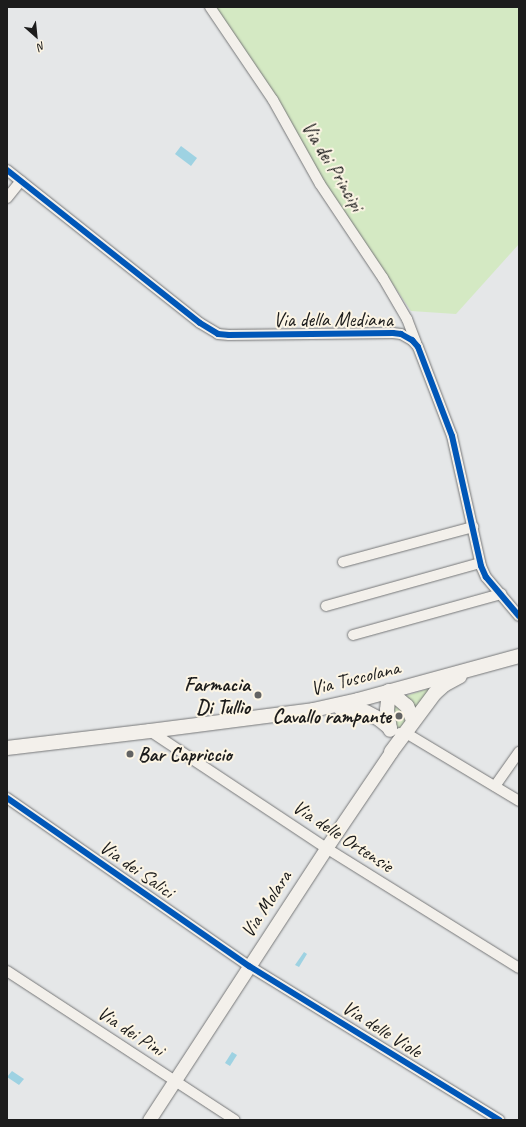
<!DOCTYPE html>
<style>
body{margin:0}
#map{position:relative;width:526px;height:1127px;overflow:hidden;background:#e5e7e8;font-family:Caveat,sans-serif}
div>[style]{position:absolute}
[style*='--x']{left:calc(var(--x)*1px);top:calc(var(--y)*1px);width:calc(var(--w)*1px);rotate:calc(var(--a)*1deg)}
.green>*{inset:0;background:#d4e9c3}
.water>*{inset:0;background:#9ed2e2}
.roads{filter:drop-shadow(0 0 1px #767778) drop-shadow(0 0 1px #767778)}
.minor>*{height:10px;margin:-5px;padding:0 5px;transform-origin:5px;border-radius:5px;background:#f3f0eb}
.tertiary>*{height:13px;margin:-6.5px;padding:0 6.5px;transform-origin:6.5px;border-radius:6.5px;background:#f3f0eb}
.secondary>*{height:14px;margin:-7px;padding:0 7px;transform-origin:7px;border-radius:7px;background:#f3f0eb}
.cycleway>*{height:6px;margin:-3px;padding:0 3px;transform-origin:3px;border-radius:3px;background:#0057b8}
.dots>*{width:11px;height:11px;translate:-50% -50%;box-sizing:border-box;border:2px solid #fcf5e5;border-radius:50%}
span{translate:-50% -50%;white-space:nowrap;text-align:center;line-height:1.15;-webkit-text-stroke:4px #fcf5e5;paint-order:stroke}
.street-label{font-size:20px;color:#1c1c1c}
.poi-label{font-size:20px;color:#1c1c1c;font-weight:700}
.right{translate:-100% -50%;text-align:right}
.left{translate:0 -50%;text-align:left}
.frame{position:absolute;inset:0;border:8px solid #1c1c1c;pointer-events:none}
.north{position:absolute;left:16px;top:16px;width:40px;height:40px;-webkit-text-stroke:3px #fcf5e5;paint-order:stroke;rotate:153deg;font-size:11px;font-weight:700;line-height:16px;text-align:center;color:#1c1c1c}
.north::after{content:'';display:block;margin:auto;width:14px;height:18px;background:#1c1c1c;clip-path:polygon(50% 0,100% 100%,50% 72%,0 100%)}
</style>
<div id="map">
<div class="green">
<div style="clip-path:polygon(205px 7px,519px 7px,519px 244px,456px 314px,411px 311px)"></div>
<div style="clip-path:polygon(434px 687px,416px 711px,402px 697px)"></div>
<div style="clip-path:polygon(393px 701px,400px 704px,407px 723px,400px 730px,393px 726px)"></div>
</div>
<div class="water">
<div style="clip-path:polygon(181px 146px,197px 158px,191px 166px,175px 154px)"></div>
<div style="clip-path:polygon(304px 952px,307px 954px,299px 967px,295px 965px)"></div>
<div style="clip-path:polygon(232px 1052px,237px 1055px,230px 1066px,225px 1063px)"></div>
<div style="clip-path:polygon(12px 1071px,24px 1079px,19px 1085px,7px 1077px)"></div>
</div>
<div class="roads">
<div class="minor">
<div style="--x:210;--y:7;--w:112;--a:55.9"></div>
<div style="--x:273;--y:100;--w:96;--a:60.8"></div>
<div style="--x:320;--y:184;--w:113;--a:56.2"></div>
<div style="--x:383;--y:278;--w:48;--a:59.7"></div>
<div style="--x:407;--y:319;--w:26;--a:69"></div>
<div style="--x:7;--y:170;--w:246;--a:38.4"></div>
<div style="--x:200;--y:323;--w:21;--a:31"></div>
<div style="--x:218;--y:334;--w:11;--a:5"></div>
<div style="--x:229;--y:335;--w:164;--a:-0.7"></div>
<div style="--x:393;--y:333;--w:8;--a:7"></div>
<div style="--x:401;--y:334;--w:13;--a:29"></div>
<div style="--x:412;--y:340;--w:9;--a:49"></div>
<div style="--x:418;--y:347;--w:95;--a:69.1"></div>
<div style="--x:452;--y:436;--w:133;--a:77.4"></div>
<div style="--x:481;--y:566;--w:12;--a:66"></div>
<div style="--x:486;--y:577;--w:51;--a:49.8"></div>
<div style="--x:7;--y:198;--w:22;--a:-51"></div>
<div style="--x:343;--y:562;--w:135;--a:-15.1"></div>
<div style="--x:326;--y:606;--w:160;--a:-15.6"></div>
<div style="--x:353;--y:635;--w:154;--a:-15.5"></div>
<div style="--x:150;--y:731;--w:211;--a:33.6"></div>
<div style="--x:326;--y:848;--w:227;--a:31.9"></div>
<div style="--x:400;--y:733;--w:6;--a:0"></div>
<div style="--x:406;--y:733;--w:132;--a:31"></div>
<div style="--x:495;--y:786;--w:42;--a:-54.8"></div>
<div style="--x:7;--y:798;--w:295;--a:34.8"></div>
<div style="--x:249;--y:966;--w:294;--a:31.6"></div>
<div style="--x:7;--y:971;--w:272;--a:33.2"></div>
</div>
<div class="tertiary">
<div style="--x:149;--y:1120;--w:325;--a:-56.9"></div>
<div style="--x:326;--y:848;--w:116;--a:-55.9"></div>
</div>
<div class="secondary">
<div style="--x:389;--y:691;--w:19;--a:96"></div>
<div style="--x:387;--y:710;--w:20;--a:81"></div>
<div style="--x:389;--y:691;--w:23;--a:40"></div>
<div style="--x:407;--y:706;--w:15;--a:67"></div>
<div style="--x:340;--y:708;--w:26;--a:9"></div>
<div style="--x:366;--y:712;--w:15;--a:28"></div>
<div style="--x:379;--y:719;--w:14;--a:39"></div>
<div style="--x:7;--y:748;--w:144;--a:-6.8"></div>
<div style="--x:150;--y:731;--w:164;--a:-7.3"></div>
<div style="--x:313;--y:710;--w:46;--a:-12.5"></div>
<div style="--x:358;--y:700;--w:167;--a:-15.3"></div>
<div style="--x:391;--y:752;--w:74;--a:-53.3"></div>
<div style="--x:435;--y:693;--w:12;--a:-42"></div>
<div style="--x:444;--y:685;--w:18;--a:-29"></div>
</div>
</div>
<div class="cycleway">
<div style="--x:7;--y:170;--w:246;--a:38.4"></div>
<div style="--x:200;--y:323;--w:21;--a:31"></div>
<div style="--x:218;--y:334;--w:11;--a:5"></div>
<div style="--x:229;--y:335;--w:164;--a:-0.7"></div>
<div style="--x:393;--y:333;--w:8;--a:7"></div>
<div style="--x:401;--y:334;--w:13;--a:29"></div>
<div style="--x:412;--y:340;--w:9;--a:49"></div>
<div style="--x:418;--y:347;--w:95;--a:69.1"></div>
<div style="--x:452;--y:436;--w:133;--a:77.4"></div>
<div style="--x:481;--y:566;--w:12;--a:66"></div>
<div style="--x:486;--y:577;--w:51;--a:49.8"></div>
<div style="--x:7;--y:798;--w:295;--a:34.8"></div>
<div style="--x:249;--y:966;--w:294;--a:31.6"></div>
</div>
<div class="dots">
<div style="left:258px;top:695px;background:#626363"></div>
<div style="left:399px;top:716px;background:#626363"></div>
<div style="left:130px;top:754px;background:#626363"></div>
</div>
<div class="street-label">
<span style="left:333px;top:166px;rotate:59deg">Via dei Principi</span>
<span style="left:333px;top:319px">Via della Mediana</span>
<span style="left:355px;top:678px;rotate:-14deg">Via Tuscolana</span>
<span style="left:343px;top:836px;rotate:33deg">Via delle Ortensie</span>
<span style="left:137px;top:869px;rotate:35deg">Via dei Salici</span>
<span style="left:266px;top:904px;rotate:-57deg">Via Molara</span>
<span style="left:382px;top:1029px;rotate:32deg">Via delle Viole</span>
<span style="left:131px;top:1031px;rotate:33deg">Via dei Pini</span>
</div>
<div class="poi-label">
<span class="right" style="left:250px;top:696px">Farmacia<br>Di Tullio</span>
<span class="right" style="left:391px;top:716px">Cavallo rampante</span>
<span class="left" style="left:138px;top:754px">Bar Capriccio</span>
</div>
<div class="frame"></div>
<div class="north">N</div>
</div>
